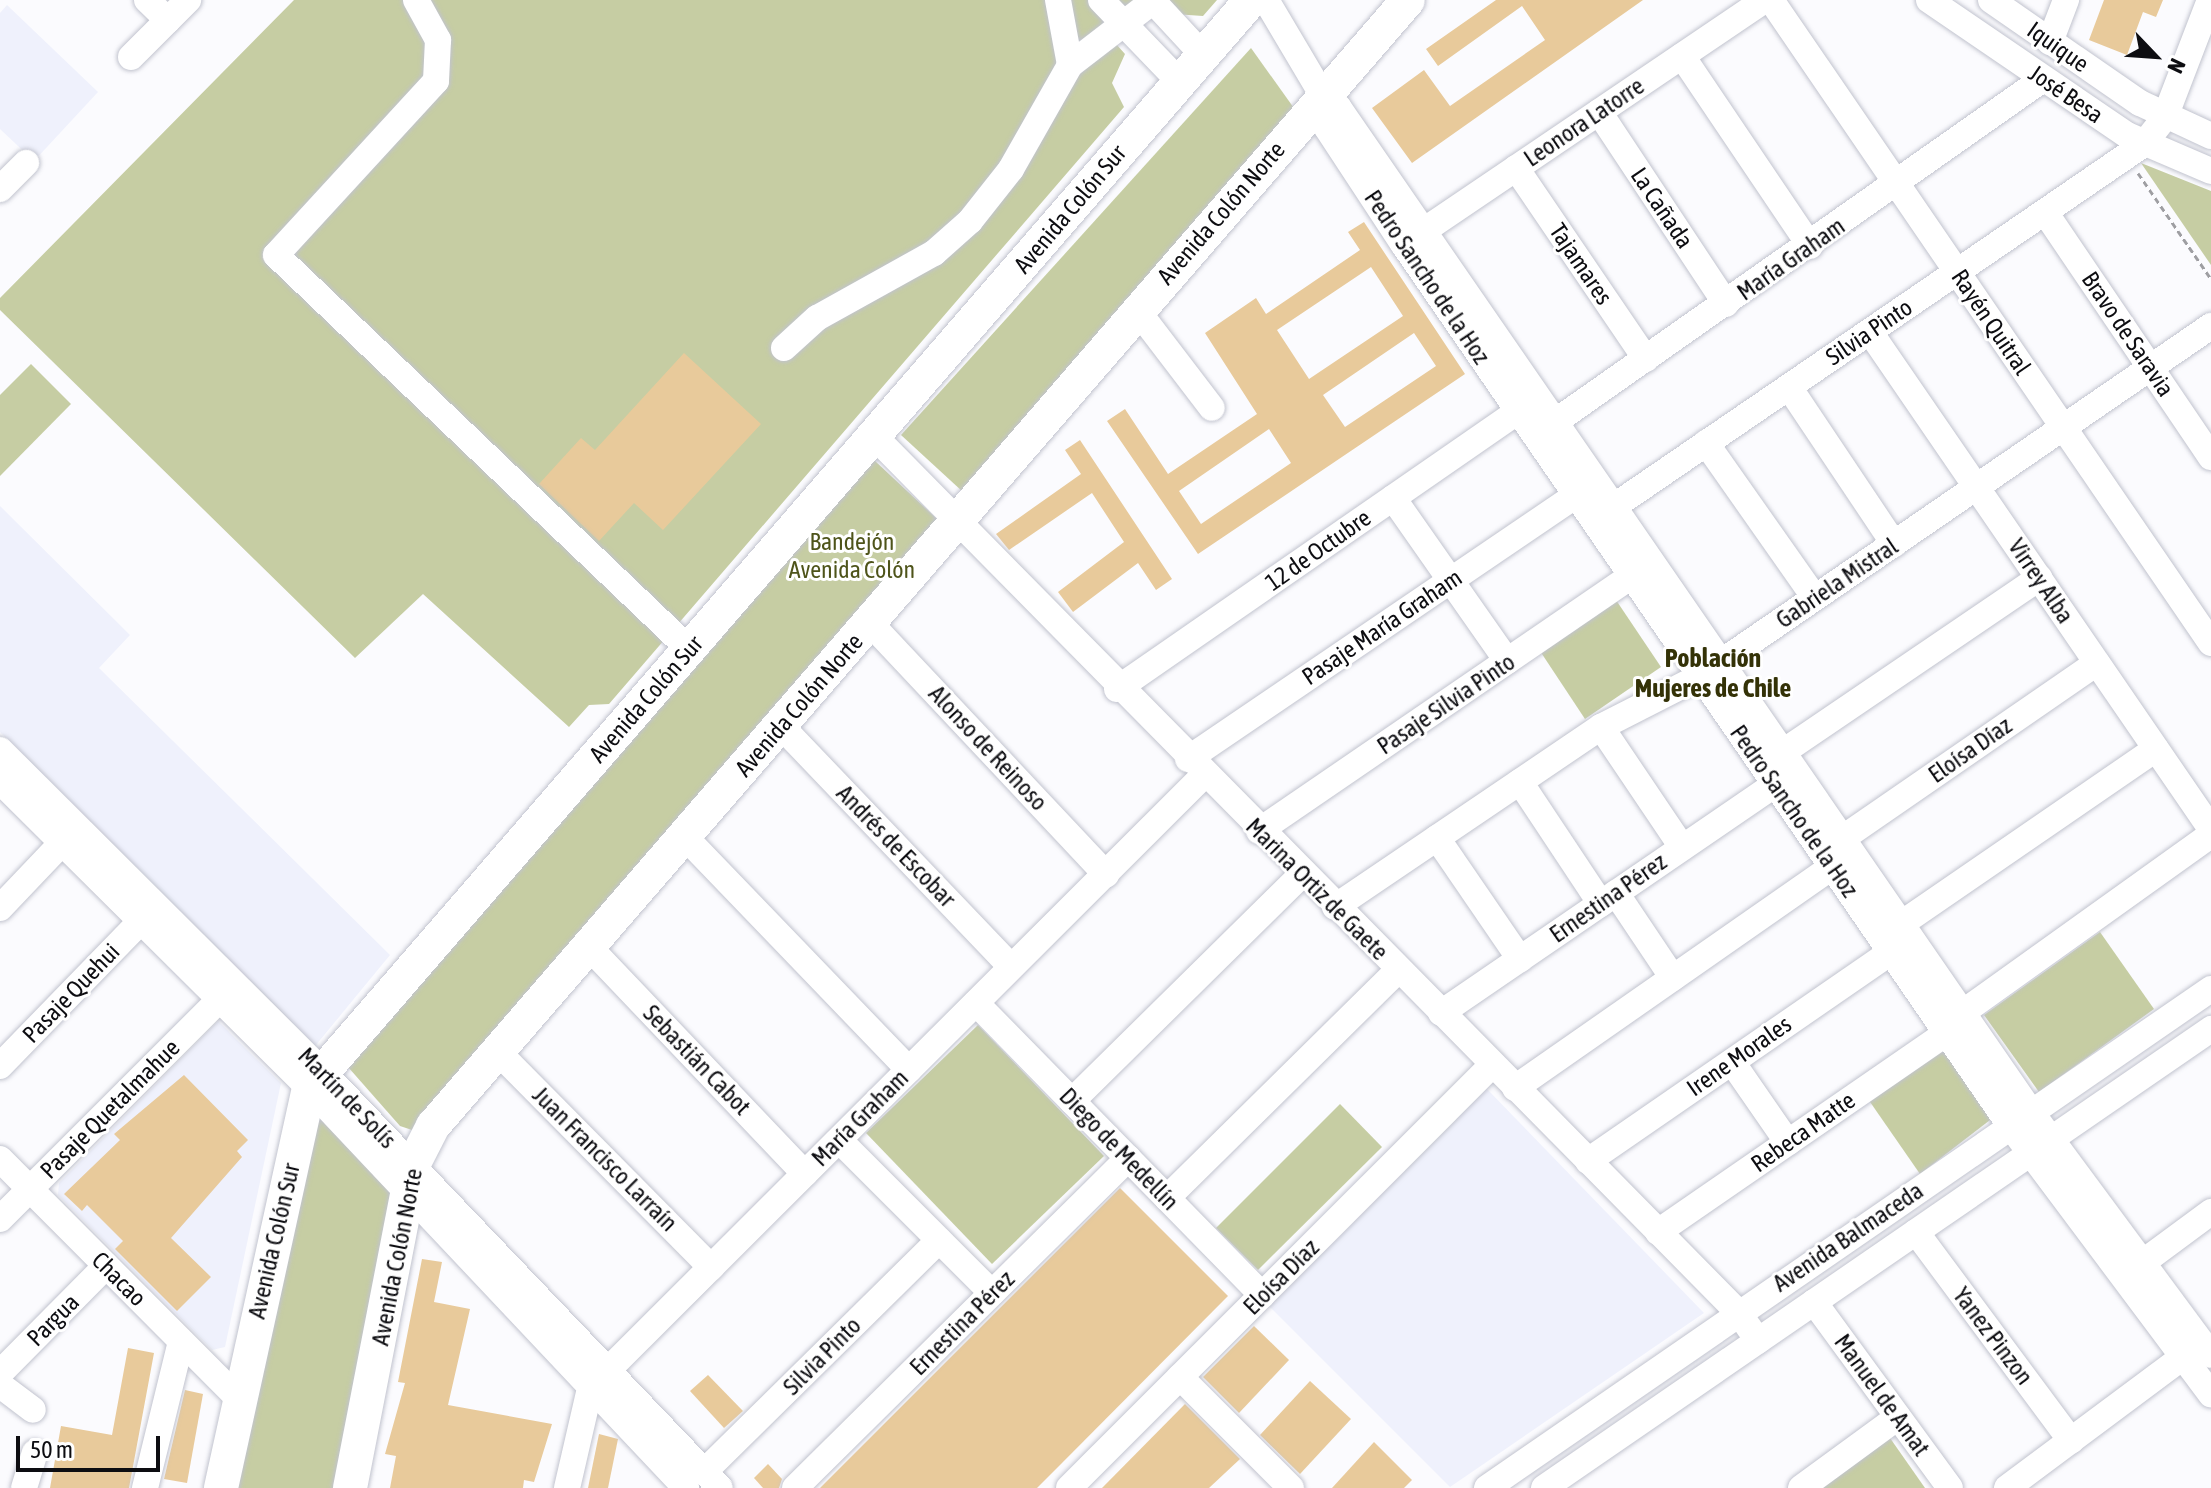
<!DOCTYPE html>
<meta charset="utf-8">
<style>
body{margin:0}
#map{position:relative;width:2211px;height:1488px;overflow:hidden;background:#fbfbfe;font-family:"Asap Condensed",sans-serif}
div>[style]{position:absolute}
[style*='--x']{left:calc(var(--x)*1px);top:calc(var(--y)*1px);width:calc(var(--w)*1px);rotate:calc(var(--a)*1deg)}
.built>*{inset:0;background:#eff1fc}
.green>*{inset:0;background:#c6cda3}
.building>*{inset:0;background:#e8ca9b}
.path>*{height:3px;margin-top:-1.5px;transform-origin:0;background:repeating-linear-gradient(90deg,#9e9ea2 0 6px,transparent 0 10px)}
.roads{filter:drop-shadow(0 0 2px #c1c3ce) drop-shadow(0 0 2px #c1c3ce)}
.minor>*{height:26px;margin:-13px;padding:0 13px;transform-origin:13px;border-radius:13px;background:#fff}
.major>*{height:34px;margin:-17px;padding:0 17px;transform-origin:17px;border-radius:17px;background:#fff}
span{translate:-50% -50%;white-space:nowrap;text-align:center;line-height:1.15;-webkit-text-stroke:6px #fff;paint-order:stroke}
.street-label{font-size:24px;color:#0d0d11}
.park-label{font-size:24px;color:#4e541a}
.neighbourhood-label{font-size:26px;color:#343207;font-weight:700}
.north{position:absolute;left:2115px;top:16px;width:80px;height:80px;-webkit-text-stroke:6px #fff;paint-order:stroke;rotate:115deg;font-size:22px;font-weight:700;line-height:32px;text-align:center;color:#0d0d11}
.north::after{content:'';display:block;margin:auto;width:28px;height:36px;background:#0d0d11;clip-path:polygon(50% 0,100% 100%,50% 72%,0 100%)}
.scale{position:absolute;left:16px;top:1436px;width:144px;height:36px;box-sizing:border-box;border:4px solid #0d0d11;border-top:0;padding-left:10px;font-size:24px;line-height:28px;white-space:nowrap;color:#0d0d11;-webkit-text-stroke:6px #fff;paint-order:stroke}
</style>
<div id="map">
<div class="built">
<div style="clip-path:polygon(7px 5px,98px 92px,34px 161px,0 129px,0 13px)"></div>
<div style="clip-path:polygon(0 506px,130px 635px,99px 668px,390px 955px,311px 1051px,0 732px)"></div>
<div style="clip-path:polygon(218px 1021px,281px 1083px,225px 1347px,212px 1350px,58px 1195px,59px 1183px)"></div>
<div style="clip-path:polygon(1486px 1088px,1704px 1313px,1450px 1487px,1268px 1305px)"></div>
</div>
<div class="green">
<div style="clip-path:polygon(294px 0,1217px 0,1203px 16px,1174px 14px,1163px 4px,1116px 44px,1125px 54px,1112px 83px,1124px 107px,609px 704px,589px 705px,569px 727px,423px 594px,355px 658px,0 310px,0 298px)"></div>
<div style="clip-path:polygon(1251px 48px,1301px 118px,963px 492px,901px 435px)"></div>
<div style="clip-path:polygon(2141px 163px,2211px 191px,2211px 265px)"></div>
<div style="clip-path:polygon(31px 364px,71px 404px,0 476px,0 395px)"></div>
<div style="clip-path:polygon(874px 460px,937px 519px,412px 1130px,400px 1126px,348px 1067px)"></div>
<div style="clip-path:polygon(1616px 600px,1661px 667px,1585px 719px,1540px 651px)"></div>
<div style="clip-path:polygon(2100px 932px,2154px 1009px,2039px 1092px,1984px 1015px)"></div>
<div style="clip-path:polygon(978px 1025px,1104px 1156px,992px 1264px,866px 1133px)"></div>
<div style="clip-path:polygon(1944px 1046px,1994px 1117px,1920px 1174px,1868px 1099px)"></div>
<div style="clip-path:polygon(1340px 1104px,1382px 1147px,1258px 1270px,1216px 1228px)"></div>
<div style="clip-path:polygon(321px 1117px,393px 1185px,344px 1488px,237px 1488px,312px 1123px)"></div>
<div style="clip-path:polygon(1890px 1438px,1925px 1488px,1819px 1488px)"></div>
</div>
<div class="building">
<div style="clip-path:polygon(1496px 0,1643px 0,1412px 163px,1372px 108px,1424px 70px,1450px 106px,1545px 40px,1522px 6px,1438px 66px,1426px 49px)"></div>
<div style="clip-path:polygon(2104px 0,2163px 0,2156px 17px,2143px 12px,2127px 55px,2089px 40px)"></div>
<div style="clip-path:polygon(evenodd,1364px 222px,1465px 374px,1198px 554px,1107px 421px,1125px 409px,1168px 474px,1257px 414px,1205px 333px,1256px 298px,1266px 314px,1360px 250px,1348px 232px,1364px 222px,1371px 267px,1403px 316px,1309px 379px,1277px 330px,1371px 267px,1364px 222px,1414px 333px,1436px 366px,1345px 427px,1323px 395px,1414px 333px,1364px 222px,1269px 429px,1291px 463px,1201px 524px,1179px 491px,1269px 429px)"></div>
<div style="clip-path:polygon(684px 353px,761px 424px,663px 530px,634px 503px,599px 541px,539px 484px,581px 438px,595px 450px)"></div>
<div style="clip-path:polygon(1080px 440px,1172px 579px,1156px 590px,1138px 563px,1073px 612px,1058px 592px,1124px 542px,1092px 493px,1009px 550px,996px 534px,1081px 474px,1065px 450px)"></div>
<div style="clip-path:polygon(184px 1075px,248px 1140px,237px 1151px,242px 1157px,171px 1238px,211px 1277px,177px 1311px,115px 1249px,123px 1241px,87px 1205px,82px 1211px,64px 1194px,120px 1140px,114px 1134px)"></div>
<div style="clip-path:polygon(1120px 1188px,1228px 1296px,1057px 1468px,1037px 1488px,820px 1488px)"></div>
<div style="clip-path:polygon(422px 1259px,442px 1262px,434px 1302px,470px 1309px,448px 1405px,552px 1424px,534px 1482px,524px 1480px,523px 1488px,390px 1488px,396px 1456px,385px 1454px,405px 1383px,398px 1382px)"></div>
<div style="clip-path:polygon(1254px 1326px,1289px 1360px,1239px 1413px,1203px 1377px)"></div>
<div style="clip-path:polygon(128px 1348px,154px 1353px,129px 1488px,50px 1488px,61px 1426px,112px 1435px)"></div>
<div style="clip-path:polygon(708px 1375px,743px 1411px,724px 1428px,690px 1391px)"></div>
<div style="clip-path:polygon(1310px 1381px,1351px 1419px,1300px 1474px,1260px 1435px)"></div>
<div style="clip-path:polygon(185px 1390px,203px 1394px,187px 1483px,164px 1479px)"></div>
<div style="clip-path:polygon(1185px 1404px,1240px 1459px,1209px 1488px,1102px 1488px)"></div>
<div style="clip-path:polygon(599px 1434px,618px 1439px,608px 1488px,588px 1488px)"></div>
<div style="clip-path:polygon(1374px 1442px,1412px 1480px,1404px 1488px,1332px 1488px)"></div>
<div style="clip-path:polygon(768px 1464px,782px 1479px,779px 1488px,763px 1488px,754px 1478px)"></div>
</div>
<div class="path">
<div style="--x:2138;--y:173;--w:129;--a:55.4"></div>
</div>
<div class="roads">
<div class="minor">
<div style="--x:147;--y:0;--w:29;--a:44"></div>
<div style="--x:416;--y:0;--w:46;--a:61.2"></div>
<div style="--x:438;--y:40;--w:41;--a:92.8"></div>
<div style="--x:436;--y:81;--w:236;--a:132.6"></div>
<div style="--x:276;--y:255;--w:572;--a:43.65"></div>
<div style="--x:1058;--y:0;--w:66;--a:79.5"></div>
<div style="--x:1101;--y:0;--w:112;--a:46.1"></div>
<div style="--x:1152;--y:0;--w:75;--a:47.2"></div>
<div style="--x:1266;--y:0;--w:112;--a:59.3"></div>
<div style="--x:1323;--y:96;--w:19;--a:36"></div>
<div style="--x:1338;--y:107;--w:1221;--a:55.41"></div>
<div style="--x:2031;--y:1112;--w:302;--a:53.5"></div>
<div style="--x:1771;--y:0;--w:779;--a:55.62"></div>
<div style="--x:1929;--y:0;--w:240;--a:34.3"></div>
<div style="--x:2127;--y:135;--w:91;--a:23.2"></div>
<div style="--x:1991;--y:0;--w:181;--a:34.7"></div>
<div style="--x:2140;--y:103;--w:78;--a:24.9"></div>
<div style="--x:2050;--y:42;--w:45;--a:-69.1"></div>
<div style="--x:1682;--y:56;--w:229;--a:56"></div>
<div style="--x:131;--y:57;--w:81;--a:-45"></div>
<div style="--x:1323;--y:96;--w:32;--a:83"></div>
<div style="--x:1327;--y:128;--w:140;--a:56.7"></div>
<div style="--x:1404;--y:245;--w:1071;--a:55.46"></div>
<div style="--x:2011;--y:1127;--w:334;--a:53.2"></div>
<div style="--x:1599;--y:112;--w:230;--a:56.5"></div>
<div style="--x:1516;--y:168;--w:231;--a:55.8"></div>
<div style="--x:0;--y:189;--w:37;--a:-45"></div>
<div style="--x:2045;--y:212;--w:296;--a:55.9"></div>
<div style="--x:1410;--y:240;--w:429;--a:-34.1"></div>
<div style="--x:1137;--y:310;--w:123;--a:52.6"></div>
<div style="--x:1870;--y:332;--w:603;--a:55.55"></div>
<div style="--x:784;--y:348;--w:45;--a:-42.3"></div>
<div style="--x:817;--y:318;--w:134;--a:-29.1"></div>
<div style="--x:934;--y:253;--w:48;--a:-41.6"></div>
<div style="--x:970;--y:221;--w:66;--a:-51.7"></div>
<div style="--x:1011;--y:169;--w:120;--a:-60.4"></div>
<div style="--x:1070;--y:65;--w:105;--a:-37.6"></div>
<div style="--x:1789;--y:387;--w:189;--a:56.2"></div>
<div style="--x:1542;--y:431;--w:612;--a:-35.09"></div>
<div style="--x:875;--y:437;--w:1229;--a:45.4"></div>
<div style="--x:1738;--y:1312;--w:35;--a:55"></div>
<div style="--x:1706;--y:443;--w:189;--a:54.9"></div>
<div style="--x:1393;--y:498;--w:199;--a:55"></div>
<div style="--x:1600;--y:516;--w:659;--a:-34.37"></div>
<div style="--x:2144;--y:144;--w:34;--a:-52"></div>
<div style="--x:2165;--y:117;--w:125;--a:-69"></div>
<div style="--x:870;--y:623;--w:345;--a:46.8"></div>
<div style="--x:1117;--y:689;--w:489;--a:-34.7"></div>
<div style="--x:781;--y:726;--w:333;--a:46.3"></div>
<div style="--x:1601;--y:727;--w:145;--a:56"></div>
<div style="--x:0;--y:750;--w:455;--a:44.9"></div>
<div style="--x:322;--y:1071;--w:576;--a:46.34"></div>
<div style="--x:1783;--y:752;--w:310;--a:-34.2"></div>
<div style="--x:1188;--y:759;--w:469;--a:-34.2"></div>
<div style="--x:0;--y:781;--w:436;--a:44.8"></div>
<div style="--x:309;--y:1088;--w:550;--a:46.7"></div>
<div style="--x:1520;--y:782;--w:146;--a:56.4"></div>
<div style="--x:1259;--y:831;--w:452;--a:-34.4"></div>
<div style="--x:685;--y:837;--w:323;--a:46.1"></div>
<div style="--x:1437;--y:838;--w:147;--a:55.6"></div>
<div style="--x:1843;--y:838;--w:308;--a:-34.6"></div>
<div style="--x:1616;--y:893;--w:102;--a:56.2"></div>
<div style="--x:1335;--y:907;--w:321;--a:-34.1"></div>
<div style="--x:1601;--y:727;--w:112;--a:-27"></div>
<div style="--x:1701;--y:676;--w:619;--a:-34.46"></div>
<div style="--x:0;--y:908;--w:90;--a:-46.4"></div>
<div style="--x:1901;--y:924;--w:309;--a:-34.5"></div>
<div style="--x:589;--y:947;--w:313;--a:46.4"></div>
<div style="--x:976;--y:1003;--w:409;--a:45.6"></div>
<div style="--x:1441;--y:1013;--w:405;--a:-34.4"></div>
<div style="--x:1962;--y:1013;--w:306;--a:-35.6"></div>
<div style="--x:498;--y:1052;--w:303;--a:45.3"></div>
<div style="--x:1732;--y:1062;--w:98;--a:55.3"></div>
<div style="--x:0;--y:1066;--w:202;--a:-45.8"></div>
<div style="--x:1515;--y:1088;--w:386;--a:-34.9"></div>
<div style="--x:1072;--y:1101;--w:323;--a:-44.6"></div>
<div style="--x:839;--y:1140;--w:216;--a:45"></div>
<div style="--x:0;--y:1159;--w:337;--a:45.1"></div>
<div style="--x:1588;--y:1161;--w:368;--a:-34.6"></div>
<div style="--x:1167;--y:1198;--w:325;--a:-44.6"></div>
<div style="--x:0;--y:1219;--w:311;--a:-45"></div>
<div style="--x:1658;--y:1232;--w:351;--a:-34.6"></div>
<div style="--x:1916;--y:1232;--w:260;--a:53.4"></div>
<div style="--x:2142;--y:1263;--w:86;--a:-36.5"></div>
<div style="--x:1814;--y:1302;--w:230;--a:53.8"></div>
<div style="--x:0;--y:1373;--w:151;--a:-45.3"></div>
<div style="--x:1180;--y:1377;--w:157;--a:45"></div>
<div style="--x:0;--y:1385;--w:41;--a:37.1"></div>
<div style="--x:704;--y:1472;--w:330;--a:-44.6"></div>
<div style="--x:24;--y:1488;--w:37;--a:-73"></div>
<div style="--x:145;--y:1488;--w:151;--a:-76.2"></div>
<div style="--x:567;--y:1488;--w:103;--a:-77"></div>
<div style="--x:590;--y:1388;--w:868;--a:-44.95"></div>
<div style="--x:795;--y:1488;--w:469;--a:-44.7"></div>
<div style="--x:1069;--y:1488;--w:598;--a:-45"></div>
<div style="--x:1487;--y:1488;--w:879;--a:-34.58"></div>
<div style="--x:1544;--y:1488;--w:810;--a:-34.53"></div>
<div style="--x:1801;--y:1488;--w:120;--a:-36.2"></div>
<div style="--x:2007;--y:1488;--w:219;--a:-36.7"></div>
</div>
<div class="major">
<div style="--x:221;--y:1488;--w:410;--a:-77.6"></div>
<div style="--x:309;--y:1088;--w:1439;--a:-49.11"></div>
<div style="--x:350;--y:1488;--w:329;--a:-79"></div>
<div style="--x:413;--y:1165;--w:44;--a:-62.9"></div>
<div style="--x:433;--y:1126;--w:1489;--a:-49.11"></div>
</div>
</div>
<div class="street-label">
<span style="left:2058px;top:47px;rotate:35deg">Iquique</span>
<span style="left:2066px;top:94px;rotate:34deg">José Besa</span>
<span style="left:1584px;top:122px;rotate:-34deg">Leonora Latorre</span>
<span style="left:1662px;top:208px;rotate:56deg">La Cañada</span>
<span style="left:1070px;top:209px;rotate:-50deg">Avenida Colón Sur</span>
<span style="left:1221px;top:213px;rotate:-49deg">Avenida Colón Norte</span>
<span style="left:1791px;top:259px;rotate:-35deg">María Graham</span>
<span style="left:1581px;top:264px;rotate:56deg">Tajamares</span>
<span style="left:1427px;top:277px;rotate:56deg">Pedro Sancho de la Hoz</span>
<span style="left:1991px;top:322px;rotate:56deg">Rayén Quitral</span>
<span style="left:1869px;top:332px;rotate:-34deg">Silvia Pinto</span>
<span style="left:2128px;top:334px;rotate:56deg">Bravo de Saravia</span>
<span style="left:1318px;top:550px;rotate:-35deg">12 de Octubre</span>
<span style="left:2041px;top:581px;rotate:56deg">Virrey Alba</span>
<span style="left:1837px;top:583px;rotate:-34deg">Gabriela Mistral</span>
<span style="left:1382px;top:627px;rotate:-34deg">Pasaje María Graham</span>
<span style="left:646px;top:699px;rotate:-49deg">Avenida Colón Sur</span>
<span style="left:1446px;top:704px;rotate:-34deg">Pasaje Silvia Pinto</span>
<span style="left:799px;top:705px;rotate:-49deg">Avenida Colón Norte</span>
<span style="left:988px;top:748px;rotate:47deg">Alonso de Reinoso</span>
<span style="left:1970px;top:750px;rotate:-35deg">Eloísa Díaz</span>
<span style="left:1794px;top:811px;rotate:55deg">Pedro Sancho de la Hoz</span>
<span style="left:896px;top:846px;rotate:46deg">Andrés de Escobar</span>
<span style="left:1317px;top:889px;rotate:45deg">Marina Ortiz de Gaete</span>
<span style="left:1608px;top:898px;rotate:-35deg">Ernestina Pérez</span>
<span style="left:71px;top:993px;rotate:-46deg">Pasaje Quehui</span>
<span style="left:1739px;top:1056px;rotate:-35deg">Irene Morales</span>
<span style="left:697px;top:1060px;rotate:46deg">Sebastián Cabot</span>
<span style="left:347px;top:1098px;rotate:46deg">Martín de Solís</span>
<span style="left:110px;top:1109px;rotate:-45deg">Pasaje Quetalmahue</span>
<span style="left:860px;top:1118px;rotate:-45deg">María Graham</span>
<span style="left:1803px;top:1132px;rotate:-35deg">Rebeca Matte</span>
<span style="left:1119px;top:1149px;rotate:46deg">Diego de Medellín</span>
<span style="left:605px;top:1159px;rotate:45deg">Juan Francisco Larraín</span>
<span style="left:1848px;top:1237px;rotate:-34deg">Avenida Balmaceda</span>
<span style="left:274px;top:1241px;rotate:-77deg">Avenida Colón Sur</span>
<span style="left:397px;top:1257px;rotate:-79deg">Avenida Colón Norte</span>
<span style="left:1281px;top:1277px;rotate:-45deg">Eloísa Díaz</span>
<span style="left:119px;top:1279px;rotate:45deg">Chacao</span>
<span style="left:53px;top:1320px;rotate:-45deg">Pargua</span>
<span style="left:962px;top:1323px;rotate:-45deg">Ernestina Pérez</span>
<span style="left:1993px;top:1336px;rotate:53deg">Yanez Pinzon</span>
<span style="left:822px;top:1356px;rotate:-45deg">Silvia Pinto</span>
<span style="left:1882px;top:1395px;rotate:54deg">Manuel de Amat</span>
</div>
<div class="park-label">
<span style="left:852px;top:556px">Bandejón<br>Avenida Colón</span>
</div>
<div class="neighbourhood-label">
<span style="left:1713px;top:674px">Población<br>Mujeres de Chile</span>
</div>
<div class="north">N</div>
<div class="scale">50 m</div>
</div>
